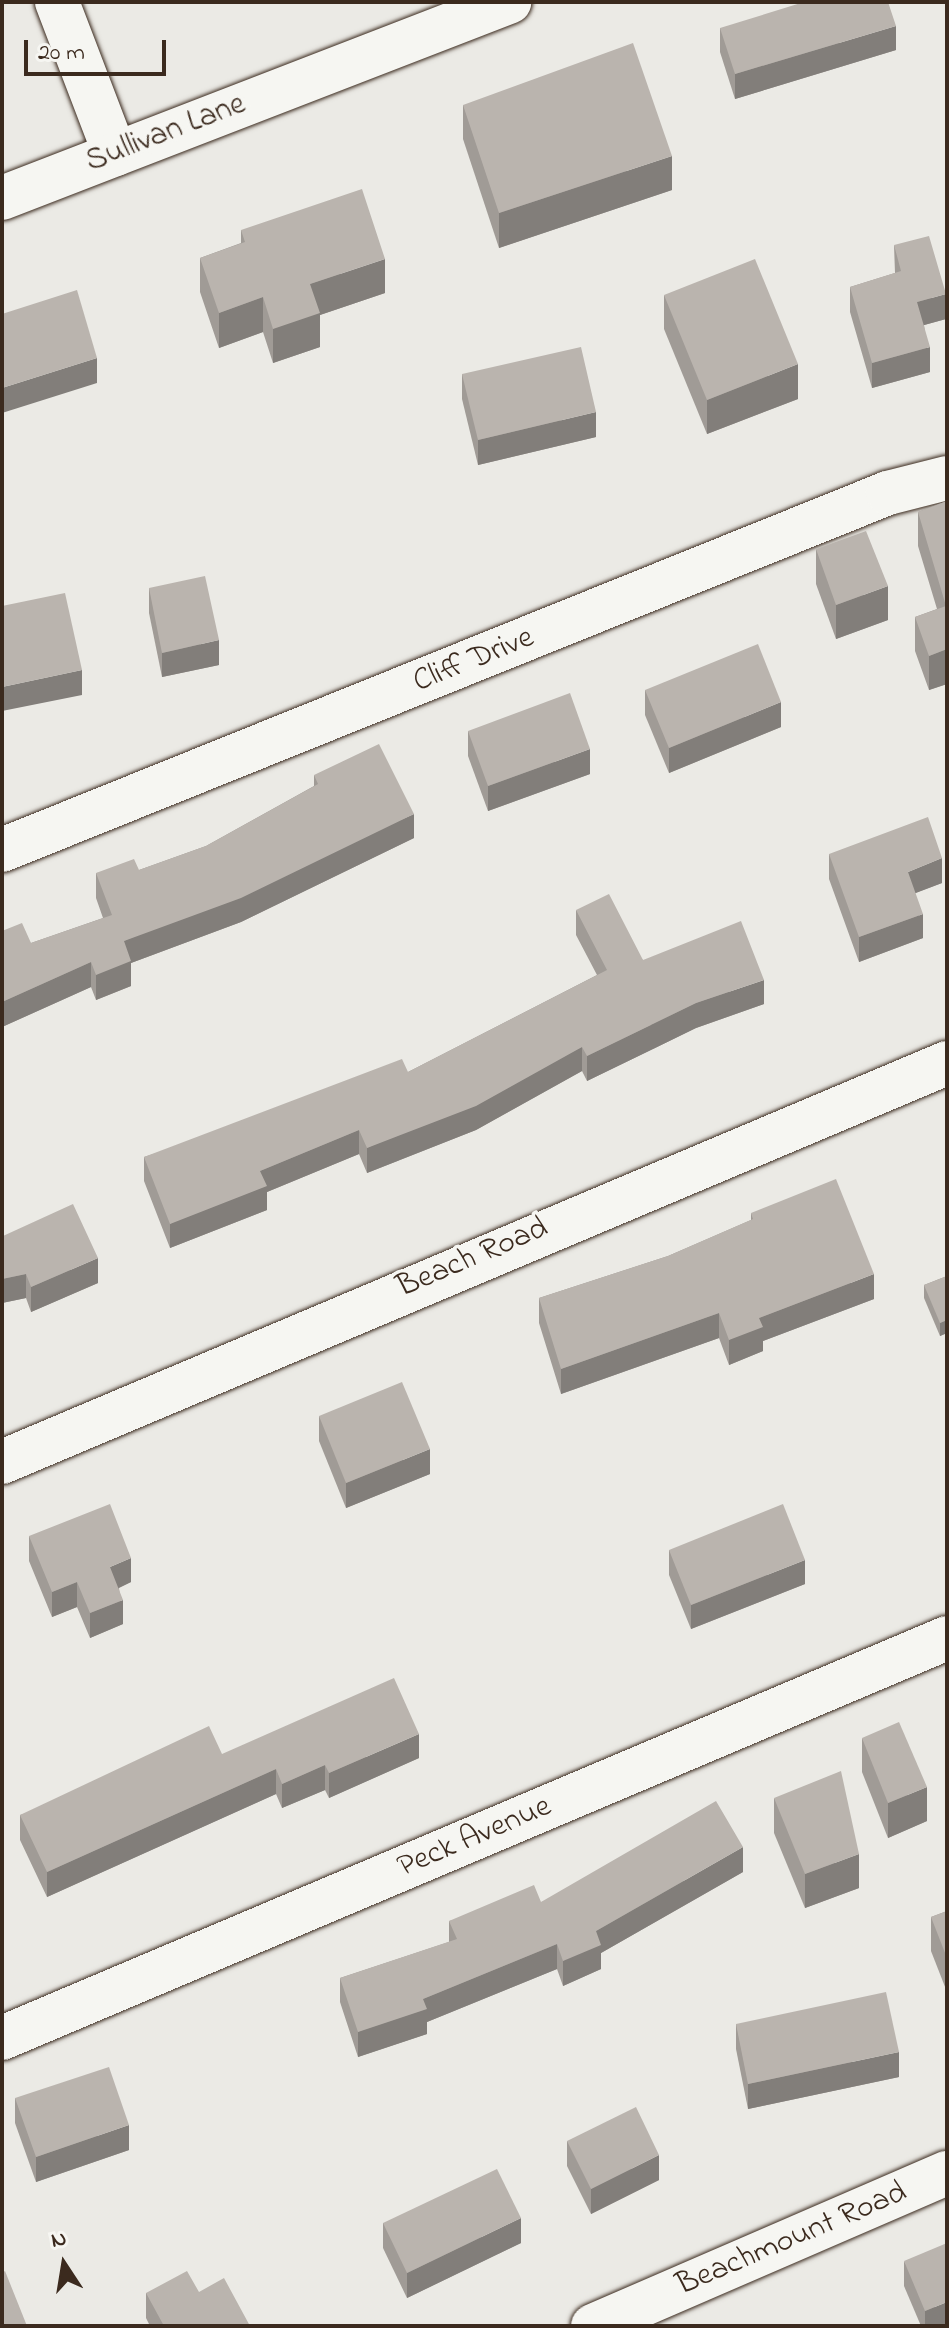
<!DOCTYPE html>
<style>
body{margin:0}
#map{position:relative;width:949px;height:2328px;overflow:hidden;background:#ebeae5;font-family:"Indie Flower",sans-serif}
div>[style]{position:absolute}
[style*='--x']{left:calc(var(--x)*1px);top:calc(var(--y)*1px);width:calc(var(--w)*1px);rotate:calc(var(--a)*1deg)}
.roads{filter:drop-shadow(0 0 2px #3b2a1e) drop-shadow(0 0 2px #3b2a1e)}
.street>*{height:44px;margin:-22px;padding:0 22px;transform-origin:22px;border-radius:22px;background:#f6f6f2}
.wall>*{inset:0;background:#a09b96}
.shaded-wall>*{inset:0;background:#827e7a}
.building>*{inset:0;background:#bab4ae}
span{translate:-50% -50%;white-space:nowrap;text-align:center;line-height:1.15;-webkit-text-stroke:7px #f6f6f2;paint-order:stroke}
.street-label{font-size:32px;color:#3b2a1e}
.frame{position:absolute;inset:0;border:4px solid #3b2a1e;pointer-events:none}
.north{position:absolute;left:24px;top:2224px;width:80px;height:80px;-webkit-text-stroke:6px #f6f6f2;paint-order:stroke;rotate:348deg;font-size:22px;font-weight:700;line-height:32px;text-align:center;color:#3b2a1e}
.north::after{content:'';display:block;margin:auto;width:28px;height:36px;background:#3b2a1e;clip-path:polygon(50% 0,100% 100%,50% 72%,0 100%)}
.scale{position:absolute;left:24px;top:40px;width:142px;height:36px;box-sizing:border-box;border:4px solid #3b2a1e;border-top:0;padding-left:10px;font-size:24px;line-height:28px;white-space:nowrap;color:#3b2a1e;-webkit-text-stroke:6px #f6f6f2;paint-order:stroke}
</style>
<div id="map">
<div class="roads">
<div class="street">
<div style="--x:57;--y:2;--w:163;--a:69.1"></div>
<div style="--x:2;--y:198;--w:544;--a:-21.14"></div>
<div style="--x:2;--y:850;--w:955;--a:-21.95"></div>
<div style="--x:888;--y:493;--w:61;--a:-14.3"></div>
<div style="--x:2;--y:1462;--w:1026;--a:-22.89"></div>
<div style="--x:2;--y:2038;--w:1026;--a:-22.94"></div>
<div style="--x:593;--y:2326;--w:386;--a:-23.4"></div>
</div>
</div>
<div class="wall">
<div style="clip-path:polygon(720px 28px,896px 50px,735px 99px,720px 52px)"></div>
<div style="clip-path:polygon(463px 105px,672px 190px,499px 248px,463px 139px)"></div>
<div style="clip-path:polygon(241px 230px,385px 293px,320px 315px,320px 347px,273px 363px,263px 332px,219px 348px,200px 292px,200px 258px,241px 243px)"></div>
<div style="clip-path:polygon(894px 245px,946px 319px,924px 325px,930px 372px,872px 388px,850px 312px,850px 287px,895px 273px)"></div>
<div style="clip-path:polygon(664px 295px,798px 399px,707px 434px,664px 329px)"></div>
<div style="clip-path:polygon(462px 374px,596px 437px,478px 465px,462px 399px)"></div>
<div style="clip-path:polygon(947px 501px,947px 684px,929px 690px,915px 651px,915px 617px,937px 609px,918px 546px,918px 512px)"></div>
<div style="clip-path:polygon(816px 549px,888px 620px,836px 639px,816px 584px)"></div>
<div style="clip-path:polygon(149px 588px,219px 665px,162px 677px,149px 613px)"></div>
<div style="clip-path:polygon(645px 690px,781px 727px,669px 773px,645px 715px)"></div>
<div style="clip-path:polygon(468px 731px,590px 774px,488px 811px,468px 756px)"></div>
<div style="clip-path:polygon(314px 775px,414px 838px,241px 922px,131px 963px,131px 986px,96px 1000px,91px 987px,2px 1027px,2px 931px,31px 943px,103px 918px,96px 898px,96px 873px,139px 870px,206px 846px,314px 786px)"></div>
<div style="clip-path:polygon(829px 854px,942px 883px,915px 893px,923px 938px,859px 962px,829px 879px)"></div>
<div style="clip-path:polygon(576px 910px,643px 960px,764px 1004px,696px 1028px,587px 1081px,582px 1071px,476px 1130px,367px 1173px,359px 1154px,267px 1192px,267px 1210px,170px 1248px,144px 1181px,144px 1157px,408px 1072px,597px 975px,576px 935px)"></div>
<div style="clip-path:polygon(947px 1142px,947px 1173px,945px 1168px,945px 1143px)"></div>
<div style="clip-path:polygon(751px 1213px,874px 1299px,763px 1341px,763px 1351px,729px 1365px,719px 1338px,561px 1394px,539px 1323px,539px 1298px,668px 1256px,751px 1220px)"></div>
<div style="clip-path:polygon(2px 1229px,3px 1236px,98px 1283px,31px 1312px,26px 1298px,2px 1303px)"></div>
<div style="clip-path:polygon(947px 1276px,947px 1333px,940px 1336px,924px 1298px,924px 1285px)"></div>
<div style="clip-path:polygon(319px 1416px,430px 1474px,346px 1508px,319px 1441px)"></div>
<div style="clip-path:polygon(29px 1536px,131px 1582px,119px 1588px,123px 1624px,90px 1638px,77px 1607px,52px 1617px,29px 1561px)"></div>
<div style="clip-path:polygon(669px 1550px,805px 1584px,691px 1629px,669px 1575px)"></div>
<div style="clip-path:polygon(862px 1738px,927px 1821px,888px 1838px,862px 1772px)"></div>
<div style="clip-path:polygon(222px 1754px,419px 1758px,329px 1798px,325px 1790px,282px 1808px,276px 1794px,47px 1897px,20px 1840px,20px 1815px)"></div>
<div style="clip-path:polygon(774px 1798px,859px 1888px,805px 1908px,774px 1833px)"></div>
<div style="clip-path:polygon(743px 1872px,601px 1953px,601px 1969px,563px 1986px,557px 1969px,427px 2022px,427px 2034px,358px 2057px,340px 2002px,340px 1978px,449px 1942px,449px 1921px,541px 1902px)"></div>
<div style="clip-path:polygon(947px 1911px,947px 1992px,931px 1951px,931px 1917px)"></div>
<div style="clip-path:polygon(736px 2024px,899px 2077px,748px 2109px,736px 2049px)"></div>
<div style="clip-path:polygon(15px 2098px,129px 2150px,36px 2182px,15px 2123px)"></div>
<div style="clip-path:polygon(567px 2141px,659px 2180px,591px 2214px,567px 2166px)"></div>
<div style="clip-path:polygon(383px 2223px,521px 2243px,407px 2298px,383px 2248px)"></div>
<div style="clip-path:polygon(904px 2261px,947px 2326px,921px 2326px,904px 2286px)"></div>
<div style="clip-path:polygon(199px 2292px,250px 2326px,150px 2326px,146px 2318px,146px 2293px)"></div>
</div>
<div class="shaded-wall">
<div style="clip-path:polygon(896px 26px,896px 50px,735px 99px,735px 74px)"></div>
<div style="clip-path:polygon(672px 156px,672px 190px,499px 248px,499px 213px)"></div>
<div style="clip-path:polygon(385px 259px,385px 293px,320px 315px,320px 347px,273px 363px,273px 329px,310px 284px)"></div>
<div style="clip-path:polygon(946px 294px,946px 319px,917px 327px,917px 302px)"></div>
<div style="clip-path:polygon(263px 297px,263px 332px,219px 348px,219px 313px)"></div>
<div style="clip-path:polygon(930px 347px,930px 372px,872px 388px,872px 363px)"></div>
<div style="clip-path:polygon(97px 358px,97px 383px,2px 413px,2px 388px)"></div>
<div style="clip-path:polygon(798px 364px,798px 399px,707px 434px,707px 400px)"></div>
<div style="clip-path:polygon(596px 412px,596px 437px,478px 465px,478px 440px)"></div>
<div style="clip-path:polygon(888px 586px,888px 620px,836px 639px,836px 605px)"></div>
<div style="clip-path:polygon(219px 640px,219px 665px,162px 677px,162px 653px)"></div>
<div style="clip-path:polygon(947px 649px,947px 684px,929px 690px,929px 656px)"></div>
<div style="clip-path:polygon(82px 670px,82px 695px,2px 711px,2px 687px)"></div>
<div style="clip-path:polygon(781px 702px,781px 727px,669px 773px,669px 748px)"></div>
<div style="clip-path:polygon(590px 749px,590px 774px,488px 811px,488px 786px)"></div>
<div style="clip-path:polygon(414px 814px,414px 838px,241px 922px,131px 963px,131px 986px,96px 1000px,96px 975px,124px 941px)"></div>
<div style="clip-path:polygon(942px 858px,942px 883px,908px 896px,908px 872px)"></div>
<div style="clip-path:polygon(923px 914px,923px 938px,859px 962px,859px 937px)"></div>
<div style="clip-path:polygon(91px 962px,91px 987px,2px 1027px,2px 1002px)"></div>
<div style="clip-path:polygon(764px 980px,764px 1004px,696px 1028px,587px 1081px,587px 1056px,696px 1003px)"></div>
<div style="clip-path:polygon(582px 1047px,582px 1071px,476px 1130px,367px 1173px,367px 1148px)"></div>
<div style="clip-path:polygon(359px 1130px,359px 1154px,267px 1192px,267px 1210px,170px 1248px,170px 1224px,260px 1171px)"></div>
<div style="clip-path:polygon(98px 1258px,98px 1283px,31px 1312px,31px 1287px)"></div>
<div style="clip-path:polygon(26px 1274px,26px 1298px,2px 1303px,2px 1279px)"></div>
<div style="clip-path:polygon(874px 1274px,874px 1299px,763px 1341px,763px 1351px,729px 1365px,729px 1340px,759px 1318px)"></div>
<div style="clip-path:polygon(719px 1313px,719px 1338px,561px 1394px,561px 1369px)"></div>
<div style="clip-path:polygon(947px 1320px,947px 1333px,940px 1336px,940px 1323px)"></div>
<div style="clip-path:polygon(430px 1449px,430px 1474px,346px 1508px,346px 1483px)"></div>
<div style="clip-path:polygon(131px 1558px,131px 1582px,110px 1592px,110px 1567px)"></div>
<div style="clip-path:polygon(805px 1560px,805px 1584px,691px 1629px,691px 1605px)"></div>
<div style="clip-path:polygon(77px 1582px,77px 1607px,52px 1617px,52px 1592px)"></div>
<div style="clip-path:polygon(123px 1600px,123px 1624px,90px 1638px,90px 1613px)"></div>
<div style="clip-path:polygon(419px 1734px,419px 1758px,329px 1798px,329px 1773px)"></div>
<div style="clip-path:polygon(325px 1765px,325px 1790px,282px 1808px,282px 1784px)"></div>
<div style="clip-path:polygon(276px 1769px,276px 1794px,47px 1897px,47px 1872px)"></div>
<div style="clip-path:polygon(927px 1787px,927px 1821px,888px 1838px,888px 1803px)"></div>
<div style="clip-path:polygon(743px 1847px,743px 1872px,601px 1953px,601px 1969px,563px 1986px,563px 1961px,596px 1931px)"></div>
<div style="clip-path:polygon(859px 1854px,859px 1888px,805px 1908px,805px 1874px)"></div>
<div style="clip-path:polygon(557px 1944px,557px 1969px,427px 2022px,427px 2034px,358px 2057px,358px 2032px,423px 1999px)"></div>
<div style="clip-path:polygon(899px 2052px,899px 2077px,748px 2109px,748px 2084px)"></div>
<div style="clip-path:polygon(129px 2125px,129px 2150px,36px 2182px,36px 2157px)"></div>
<div style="clip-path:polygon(659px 2155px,659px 2180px,591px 2214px,591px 2189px)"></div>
<div style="clip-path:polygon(521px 2218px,521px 2243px,407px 2298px,407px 2273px)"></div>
<div style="clip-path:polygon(947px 2302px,947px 2326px,925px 2326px,925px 2311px)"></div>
</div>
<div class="building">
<div style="clip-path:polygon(804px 2px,888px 2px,896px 26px,735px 74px,720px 28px)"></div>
<div style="clip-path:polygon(633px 43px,672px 156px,499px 213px,463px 105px)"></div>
<div style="clip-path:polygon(362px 189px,385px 259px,310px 284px,320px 313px,273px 329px,263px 297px,219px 313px,200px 258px,245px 242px,241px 230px)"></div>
<div style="clip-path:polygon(929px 236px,946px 294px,917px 302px,930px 347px,872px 363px,850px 287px,901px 271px,894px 245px)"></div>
<div style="clip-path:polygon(755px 259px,798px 364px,707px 400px,664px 295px)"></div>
<div style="clip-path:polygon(77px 290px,97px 358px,2px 388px,2px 314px)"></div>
<div style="clip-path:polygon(581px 347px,596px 412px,478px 440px,462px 374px)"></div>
<div style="clip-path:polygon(947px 501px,947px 649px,929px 656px,915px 617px,946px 606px,918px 512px)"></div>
<div style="clip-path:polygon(866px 531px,888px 586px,836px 605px,816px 549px)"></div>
<div style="clip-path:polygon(205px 576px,219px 640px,162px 653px,149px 588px)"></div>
<div style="clip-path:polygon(65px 593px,82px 670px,2px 687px,2px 606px)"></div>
<div style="clip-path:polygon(758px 644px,781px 702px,669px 748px,645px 690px)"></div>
<div style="clip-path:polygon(570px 693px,590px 749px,488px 786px,468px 731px)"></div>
<div style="clip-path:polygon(379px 744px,414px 814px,241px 898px,124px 941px,131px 961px,96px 975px,91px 962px,2px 1002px,2px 931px,22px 923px,31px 943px,112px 915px,96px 873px,134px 859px,139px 870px,206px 846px,318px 784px,314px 775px)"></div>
<div style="clip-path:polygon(928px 817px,942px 858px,908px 872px,923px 914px,859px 937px,829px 854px)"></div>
<div style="clip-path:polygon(609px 894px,643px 960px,741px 921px,764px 980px,696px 1003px,587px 1056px,582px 1047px,476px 1106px,367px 1148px,359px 1130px,260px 1171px,267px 1186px,170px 1224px,144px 1157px,402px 1059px,408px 1072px,607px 970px,576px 910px)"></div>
<div style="clip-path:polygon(836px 1179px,874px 1274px,759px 1318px,763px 1327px,729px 1340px,719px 1313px,561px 1369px,539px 1298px,668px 1256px,753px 1219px,751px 1213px)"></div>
<div style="clip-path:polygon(73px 1204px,98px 1258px,31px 1287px,26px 1274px,2px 1279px,2px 1229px,3px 1236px)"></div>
<div style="clip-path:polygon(947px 1276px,947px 1320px,940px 1323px,924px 1285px)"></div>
<div style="clip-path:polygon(402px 1382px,430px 1449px,346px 1483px,319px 1416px)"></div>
<div style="clip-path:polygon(110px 1504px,131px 1558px,110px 1567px,123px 1600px,90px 1613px,77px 1582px,52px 1592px,29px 1536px)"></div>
<div style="clip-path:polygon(783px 1504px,805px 1560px,691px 1605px,669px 1550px)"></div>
<div style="clip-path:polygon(394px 1678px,419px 1734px,329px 1773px,325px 1765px,282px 1784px,276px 1769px,47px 1872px,20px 1815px,209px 1726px,222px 1754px)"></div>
<div style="clip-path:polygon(899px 1722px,927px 1787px,888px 1803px,862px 1738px)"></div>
<div style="clip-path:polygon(841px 1771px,859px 1854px,805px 1874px,774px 1798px)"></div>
<div style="clip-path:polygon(716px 1801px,743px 1847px,596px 1931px,601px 1945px,563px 1961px,557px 1944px,423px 1999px,427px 2009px,358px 2032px,340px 1978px,457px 1939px,449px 1921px,534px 1885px,541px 1902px)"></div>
<div style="clip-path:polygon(947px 1911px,947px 1958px,931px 1917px)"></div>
<div style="clip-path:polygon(886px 1992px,899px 2052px,748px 2084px,736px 2024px)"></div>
<div style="clip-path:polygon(109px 2067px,129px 2125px,36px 2157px,15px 2098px)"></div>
<div style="clip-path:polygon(636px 2107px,659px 2155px,591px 2189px,567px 2141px)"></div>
<div style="clip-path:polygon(497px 2169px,521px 2218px,407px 2273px,383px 2223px)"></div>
<div style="clip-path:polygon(947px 2243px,947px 2302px,925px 2311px,904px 2261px)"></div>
<div style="clip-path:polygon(5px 2271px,27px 2326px,2px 2326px,2px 2273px)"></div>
<div style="clip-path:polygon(187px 2271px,199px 2292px,224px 2278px,250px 2326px,164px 2326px,146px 2293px)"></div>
</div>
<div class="street-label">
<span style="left:166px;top:134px;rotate:-21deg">Sullivan Lane</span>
<span style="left:474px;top:661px;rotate:-22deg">Cliff Drive</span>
<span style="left:473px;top:1259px;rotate:-23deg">Beach Road</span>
<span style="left:475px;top:1838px;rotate:-23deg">Peck Avenue</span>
<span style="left:792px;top:2240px;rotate:-23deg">Beachmount Road</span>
</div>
<div class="frame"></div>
<div class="north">N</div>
<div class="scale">20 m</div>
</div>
